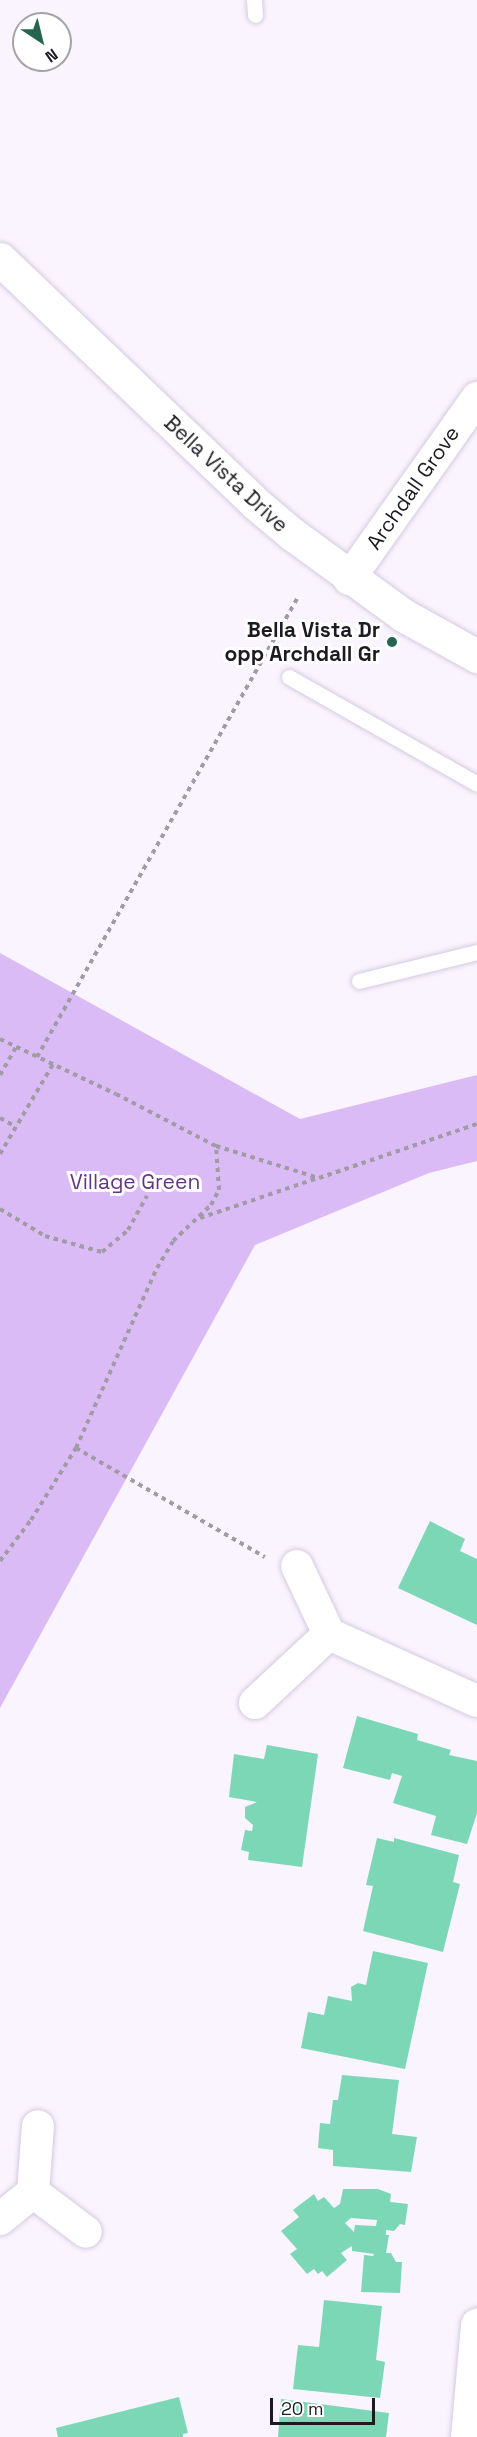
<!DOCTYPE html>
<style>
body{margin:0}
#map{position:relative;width:477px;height:2437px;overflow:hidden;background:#faf4fe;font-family:"Space Grotesk",sans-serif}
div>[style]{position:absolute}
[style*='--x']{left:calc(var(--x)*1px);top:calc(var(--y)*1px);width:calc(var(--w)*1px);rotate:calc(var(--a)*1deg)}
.green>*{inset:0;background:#dbbbf5}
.building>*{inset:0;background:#7cd7b6}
.path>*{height:4px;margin-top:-2px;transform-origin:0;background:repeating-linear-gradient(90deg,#a09ba4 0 4.5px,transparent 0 9px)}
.roads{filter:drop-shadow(0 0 2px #d6c9e0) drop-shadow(0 0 2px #d6c9e0)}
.lane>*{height:15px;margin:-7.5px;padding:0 7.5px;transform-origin:7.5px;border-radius:7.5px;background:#fff}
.street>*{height:32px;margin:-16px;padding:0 16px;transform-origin:16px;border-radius:16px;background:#fff}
.secondary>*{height:33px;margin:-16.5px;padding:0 16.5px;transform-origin:16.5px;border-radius:16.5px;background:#fff}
.dots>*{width:16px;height:16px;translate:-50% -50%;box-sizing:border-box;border:3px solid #fff;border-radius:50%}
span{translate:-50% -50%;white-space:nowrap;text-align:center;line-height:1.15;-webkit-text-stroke:6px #fff;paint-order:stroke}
.street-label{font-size:21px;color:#1e1a22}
.poi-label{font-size:21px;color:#1e1a22;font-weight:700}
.right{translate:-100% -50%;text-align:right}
.park-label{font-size:21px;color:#633481}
.north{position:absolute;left:12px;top:12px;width:60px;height:60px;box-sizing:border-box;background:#fff;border:2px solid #a5a3a7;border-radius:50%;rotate:145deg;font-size:16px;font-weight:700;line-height:24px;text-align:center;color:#1e1a22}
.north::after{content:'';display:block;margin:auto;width:21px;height:27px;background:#266450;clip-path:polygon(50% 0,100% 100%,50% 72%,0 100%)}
.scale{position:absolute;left:270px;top:2398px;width:105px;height:27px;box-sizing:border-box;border:3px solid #1e1a22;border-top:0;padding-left:8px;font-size:18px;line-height:21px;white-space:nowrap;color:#1e1a22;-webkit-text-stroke:4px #fff;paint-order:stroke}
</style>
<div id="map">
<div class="green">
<div style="clip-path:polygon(0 953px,300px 1119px,477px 1075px,477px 1161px,429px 1173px,255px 1245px,0 1708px)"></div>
</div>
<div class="building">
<div style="clip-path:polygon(430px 1521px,465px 1539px,460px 1551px,477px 1559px,477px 1625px,398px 1588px)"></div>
<div style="clip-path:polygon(357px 1716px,418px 1734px,417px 1740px,451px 1750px,449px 1755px,477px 1761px,477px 1813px,467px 1844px,431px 1835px,436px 1816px,393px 1803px,402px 1776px,392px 1773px,390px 1780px,343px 1768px)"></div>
<div style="clip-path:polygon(267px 1745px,318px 1754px,302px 1867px,248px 1860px,249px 1852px,241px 1850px,245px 1830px,252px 1831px,253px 1825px,245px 1818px,245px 1807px,257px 1802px,229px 1797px,234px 1754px,264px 1759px)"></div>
<div style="clip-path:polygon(377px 1838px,394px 1842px,394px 1838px,459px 1855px,453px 1882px,460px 1884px,443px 1952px,363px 1931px,373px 1886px,366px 1885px)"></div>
<div style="clip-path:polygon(373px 1951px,428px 1963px,405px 2069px,301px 2048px,308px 2012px,324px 2015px,328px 1996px,352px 2001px,351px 1987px,358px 1983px,366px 1985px)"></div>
<div style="clip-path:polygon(342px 2075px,399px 2080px,392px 2134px,417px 2137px,411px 2172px,333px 2166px,333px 2150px,318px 2148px,320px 2123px,330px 2124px,333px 2100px,338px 2100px)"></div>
<div style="clip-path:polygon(evenodd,343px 2189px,378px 2189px,391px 2194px,390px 2202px,408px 2204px,405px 2225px,400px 2224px,394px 2231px,386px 2230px,386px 2235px,389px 2235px,386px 2253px,391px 2253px,396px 2262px,402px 2262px,400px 2293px,361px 2292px,364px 2255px,373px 2256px,374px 2254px,352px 2251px,352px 2246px,341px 2253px,347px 2260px,327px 2277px,322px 2271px,318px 2274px,314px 2269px,307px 2274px,290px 2254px,297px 2249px,281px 2231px,299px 2217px,293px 2210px,314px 2194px,318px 2201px,324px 2197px,334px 2208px,340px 2204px,343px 2189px,351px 2218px,377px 2220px,376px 2226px,355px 2225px,354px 2232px,345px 2223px,351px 2218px)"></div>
<div style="clip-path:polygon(324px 2300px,382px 2306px,376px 2360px,385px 2362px,380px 2398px,293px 2389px,298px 2345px,319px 2347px)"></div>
<div style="clip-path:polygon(179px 2397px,188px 2433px,183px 2434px,183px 2437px,58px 2437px,56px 2428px)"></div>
<div style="clip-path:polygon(281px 2399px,389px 2413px,386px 2437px,278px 2437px)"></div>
</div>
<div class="path">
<div style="--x:0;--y:1039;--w:128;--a:25.4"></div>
<div style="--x:116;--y:1094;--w:113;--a:27.5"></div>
<div style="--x:216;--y:1146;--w:108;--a:17.3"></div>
<div style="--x:319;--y:1178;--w:167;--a:-18.9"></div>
<div style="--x:37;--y:1057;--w:529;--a:-60.43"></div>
<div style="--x:0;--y:1075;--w:32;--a:-60"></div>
<div style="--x:0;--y:1118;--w:18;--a:29"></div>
<div style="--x:0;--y:1154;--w:104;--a:-59.5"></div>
<div style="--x:0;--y:1209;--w:52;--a:31"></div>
<div style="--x:45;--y:1236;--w:59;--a:15.7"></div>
<div style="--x:102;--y:1252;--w:34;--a:-40"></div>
<div style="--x:128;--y:1230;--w:39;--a:-61"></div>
<div style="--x:200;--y:1218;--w:125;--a:-18.7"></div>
<div style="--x:76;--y:1448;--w:218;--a:30"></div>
<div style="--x:0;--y:1561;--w:51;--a:-52.9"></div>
<div style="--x:31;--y:1520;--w:85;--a:-58"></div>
<div style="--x:76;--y:1448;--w:197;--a:-65.8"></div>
<div style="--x:157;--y:1268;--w:31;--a:-59"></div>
<div style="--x:173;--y:1241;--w:52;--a:-43.5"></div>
<div style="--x:211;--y:1205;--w:17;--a:-62"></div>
<div style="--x:219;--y:1190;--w:44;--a:-93.9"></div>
</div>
<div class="roads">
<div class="lane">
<div style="--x:254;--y:0;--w:15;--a:86"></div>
<div style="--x:289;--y:677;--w:216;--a:29.6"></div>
<div style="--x:359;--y:981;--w:122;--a:-13.8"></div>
</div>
<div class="street">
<div style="--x:349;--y:579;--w:222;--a:-54.7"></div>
<div style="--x:297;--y:1566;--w:75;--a:64.8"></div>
<div style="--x:329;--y:1634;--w:162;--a:24.4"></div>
<div style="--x:255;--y:1703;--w:101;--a:-43"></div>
<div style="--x:33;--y:2192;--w:66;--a:-85.7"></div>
<div style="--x:0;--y:2219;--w:43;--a:-39.3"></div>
<div style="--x:33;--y:2192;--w:66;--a:37"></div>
</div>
<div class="secondary">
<div style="--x:0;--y:259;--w:353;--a:43.7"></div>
<div style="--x:255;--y:503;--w:48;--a:40"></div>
<div style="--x:292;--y:534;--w:137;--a:36.1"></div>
<div style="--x:403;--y:615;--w:85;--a:29"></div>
<div style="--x:467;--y:2437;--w:113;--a:-84.9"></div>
</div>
</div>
<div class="dots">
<div style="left:392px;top:642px;background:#266450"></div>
</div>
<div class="street-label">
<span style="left:226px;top:474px;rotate:43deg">Bella Vista Drive</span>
<span style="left:413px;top:488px;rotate:-55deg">Archdall Grove</span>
</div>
<div class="poi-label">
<span class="right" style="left:380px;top:642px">Bella Vista Dr<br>opp Archdall Gr</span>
</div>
<div class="park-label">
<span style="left:135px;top:1182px">Village Green</span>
</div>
<div class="north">N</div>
<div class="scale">20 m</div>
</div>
